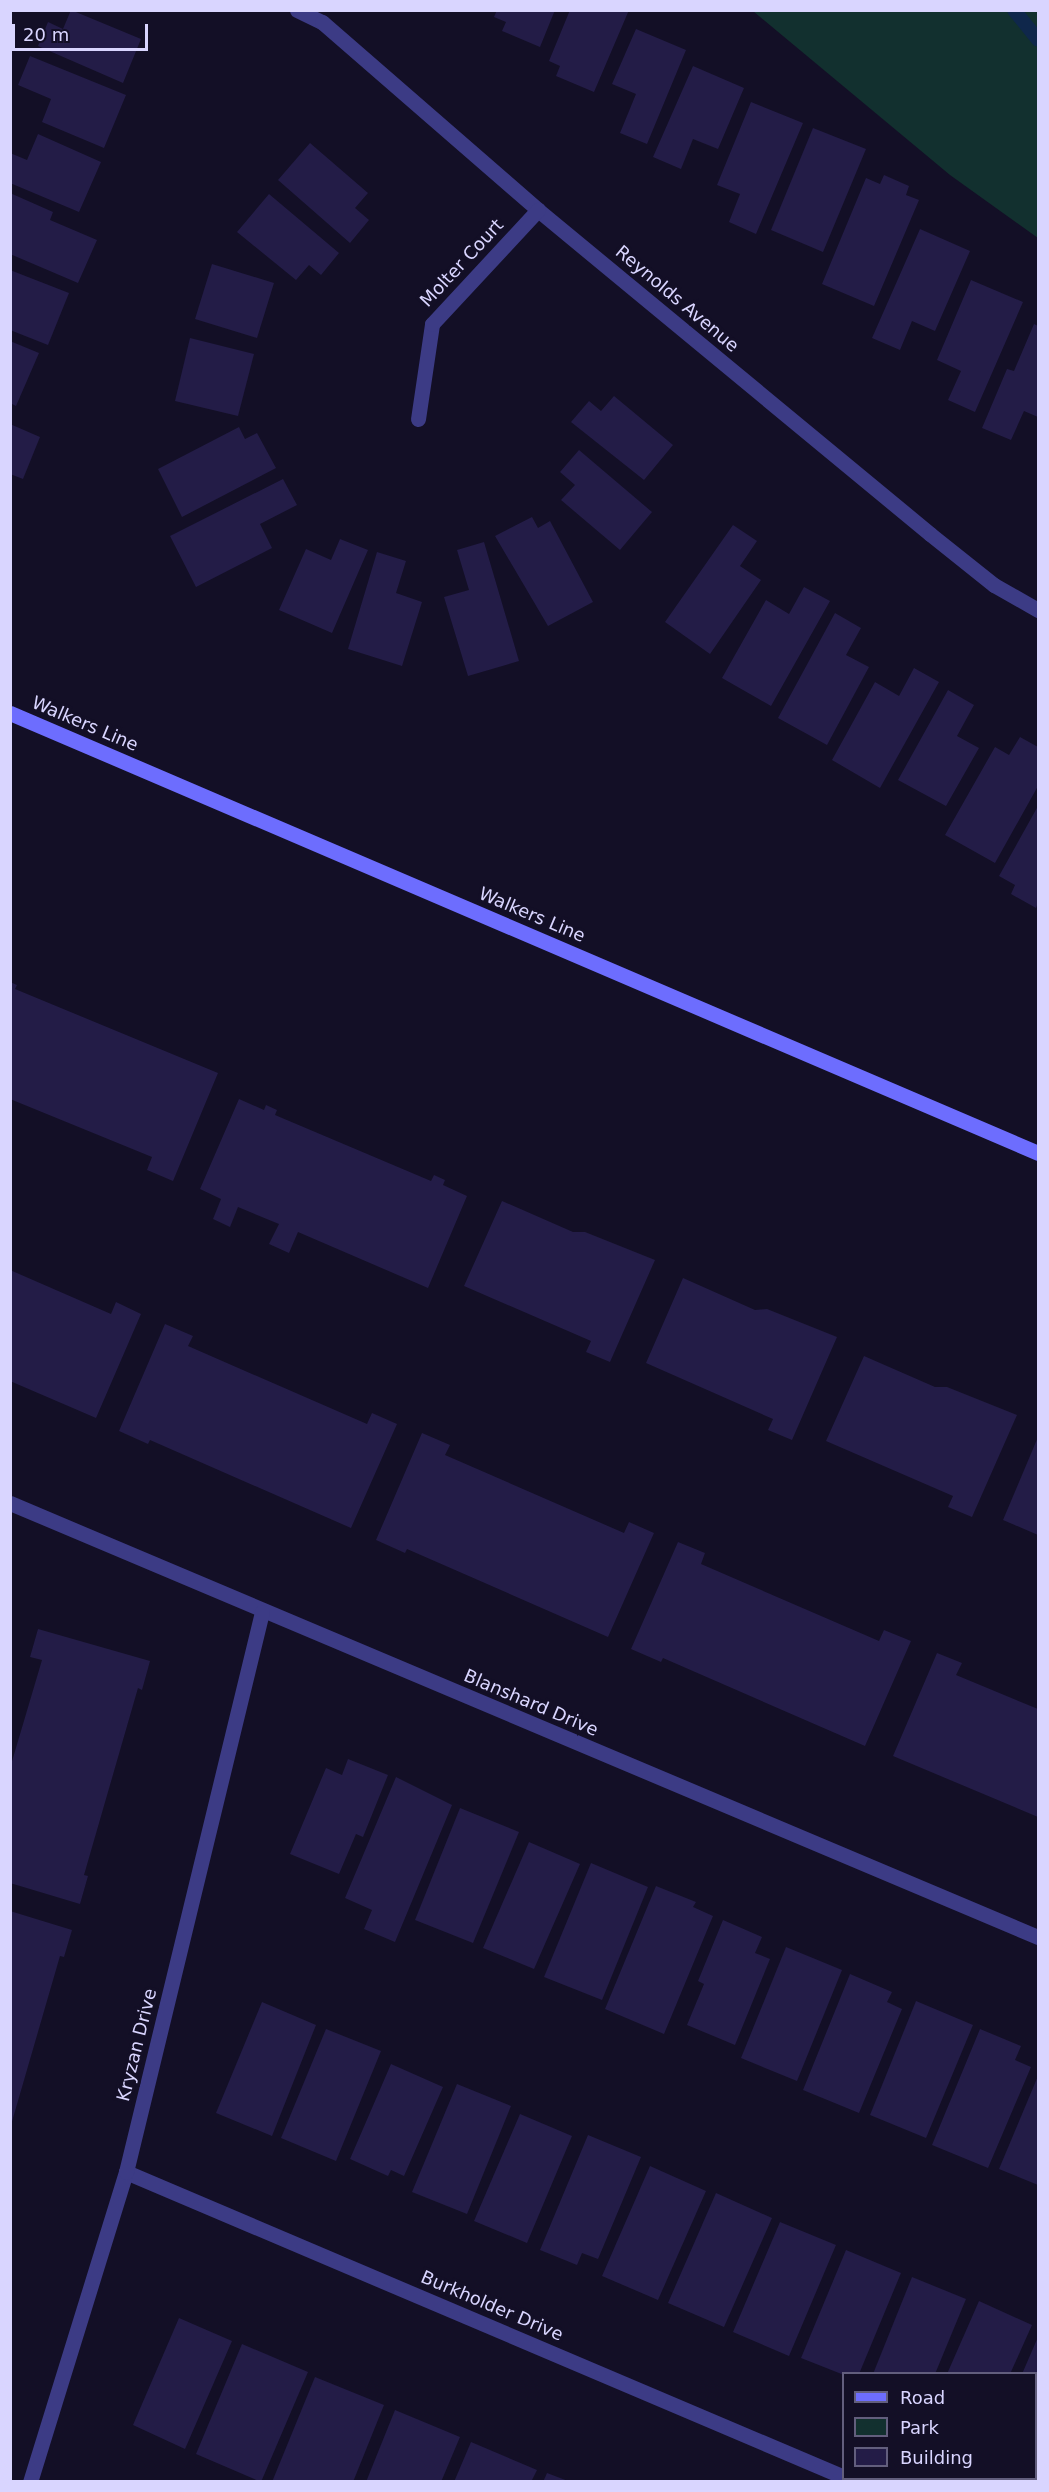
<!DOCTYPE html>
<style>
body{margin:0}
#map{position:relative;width:1049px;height:2492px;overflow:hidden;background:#130f26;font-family:"DejaVu Sans",sans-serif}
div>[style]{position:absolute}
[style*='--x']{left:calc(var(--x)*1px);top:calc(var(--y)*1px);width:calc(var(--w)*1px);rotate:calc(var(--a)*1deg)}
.green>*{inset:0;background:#12302f}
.stream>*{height:14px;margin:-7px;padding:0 7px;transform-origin:7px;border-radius:7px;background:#0f274b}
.building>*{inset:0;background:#231c47}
.street>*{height:15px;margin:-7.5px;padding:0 7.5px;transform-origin:7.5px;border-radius:7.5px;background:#3c3b85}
.secondary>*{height:15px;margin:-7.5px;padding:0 7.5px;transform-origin:7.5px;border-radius:7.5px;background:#6d6dfe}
span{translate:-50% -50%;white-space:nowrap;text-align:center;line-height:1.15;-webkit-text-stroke:6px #130f26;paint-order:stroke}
.street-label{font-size:18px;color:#d9d5ff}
.frame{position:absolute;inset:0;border:12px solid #d9d5ff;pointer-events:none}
.legend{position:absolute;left:842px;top:2372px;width:195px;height:108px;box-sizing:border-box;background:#130f26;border:2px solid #625e7d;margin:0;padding:8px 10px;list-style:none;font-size:18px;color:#d9d5ff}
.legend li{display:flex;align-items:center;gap:12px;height:30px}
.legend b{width:30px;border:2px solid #625e7d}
.scale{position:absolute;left:12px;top:24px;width:136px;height:27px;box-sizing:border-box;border:3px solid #d9d5ff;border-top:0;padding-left:8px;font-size:18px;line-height:21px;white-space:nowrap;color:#d9d5ff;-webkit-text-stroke:4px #130f26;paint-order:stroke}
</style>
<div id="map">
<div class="green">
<div style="clip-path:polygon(753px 11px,1038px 11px,1038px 238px,950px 175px)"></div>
</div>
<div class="stream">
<div style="--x:1014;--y:10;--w:38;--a:51"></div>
</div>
<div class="building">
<div style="clip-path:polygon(71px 10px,141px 39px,123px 83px,38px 46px,48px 22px,63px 29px)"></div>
<div style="clip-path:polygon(497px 10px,555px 10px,540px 47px,502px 31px,506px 22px,494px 17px)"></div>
<div style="clip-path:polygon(570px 10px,629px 10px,594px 92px,556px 76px,560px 66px,549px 61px)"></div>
<div style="clip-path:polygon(636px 29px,686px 50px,647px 144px,620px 133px,636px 94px,612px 84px)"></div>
<div style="clip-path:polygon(30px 56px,126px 95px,104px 148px,42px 122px,51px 99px,18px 85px)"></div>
<div style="clip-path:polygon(693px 66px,744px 88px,718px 149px,693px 139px,681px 169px,653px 157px)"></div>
<div style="clip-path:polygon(751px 102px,803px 123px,756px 234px,729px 222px,740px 194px,717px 185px)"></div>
<div style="clip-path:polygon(813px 128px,866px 149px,823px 252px,771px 230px)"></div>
<div style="clip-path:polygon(38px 134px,101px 162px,79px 212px,10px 183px,10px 153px,27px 160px)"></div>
<div style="clip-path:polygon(310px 143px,368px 193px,355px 208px,369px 220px,350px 243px,278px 180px)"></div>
<div style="clip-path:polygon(884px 175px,909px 186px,906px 195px,919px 200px,874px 306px,822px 284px,866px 178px,880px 184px)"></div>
<div style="clip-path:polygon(10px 193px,53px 212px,50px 220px,97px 240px,78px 283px,10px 254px)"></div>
<div style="clip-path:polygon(269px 194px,339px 253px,321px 275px,309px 265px,296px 280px,237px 232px)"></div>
<div style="clip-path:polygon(920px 229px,970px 251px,935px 331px,912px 321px,900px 350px,872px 338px)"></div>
<div style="clip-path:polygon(212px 264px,274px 283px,257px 338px,195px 319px)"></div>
<div style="clip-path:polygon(10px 270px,69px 293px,48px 345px,10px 330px)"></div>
<div style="clip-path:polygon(971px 280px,1023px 302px,975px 412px,948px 400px,961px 371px,937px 360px)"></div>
<div style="clip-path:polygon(1034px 324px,1038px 326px,1038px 417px,1024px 411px,1011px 440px,982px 428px,1007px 369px,1014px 371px)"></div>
<div style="clip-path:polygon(190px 338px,254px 354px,238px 416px,175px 401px)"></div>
<div style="clip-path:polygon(10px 341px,39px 353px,16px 406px,10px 403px)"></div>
<div style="clip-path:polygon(614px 396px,673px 445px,644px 480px,571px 422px,589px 401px,601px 411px)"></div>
<div style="clip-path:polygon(10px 424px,40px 437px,23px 479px,10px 474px)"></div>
<div style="clip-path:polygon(239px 427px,245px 439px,257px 433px,276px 468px,182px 517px,158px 469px)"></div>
<div style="clip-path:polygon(579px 450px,652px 512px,620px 550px,561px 500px,575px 485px,560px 472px)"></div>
<div style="clip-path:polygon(283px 479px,297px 505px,260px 524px,272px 548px,196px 587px,170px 536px)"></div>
<div style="clip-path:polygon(532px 517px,538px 528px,550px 521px,593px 602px,548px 626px,495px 536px)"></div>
<div style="clip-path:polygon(733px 525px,757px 541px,740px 566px,761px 580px,710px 654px,665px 622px)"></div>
<div style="clip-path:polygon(340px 539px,368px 550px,332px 633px,279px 610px,306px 549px,331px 560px)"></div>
<div style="clip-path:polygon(484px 542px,519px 661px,468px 676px,444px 597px,469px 590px,457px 550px)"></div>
<div style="clip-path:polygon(377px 552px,406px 561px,396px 593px,422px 602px,402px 666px,348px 649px)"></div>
<div style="clip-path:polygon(804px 587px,830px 601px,771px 706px,722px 678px,766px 600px,789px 614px)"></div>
<div style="clip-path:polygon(835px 613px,861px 628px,846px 655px,869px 667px,827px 745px,778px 718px)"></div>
<div style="clip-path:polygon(914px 668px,939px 682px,880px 788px,832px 760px,875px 682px,899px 696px)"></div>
<div style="clip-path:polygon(948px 690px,974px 705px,957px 736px,979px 748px,946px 806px,898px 780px)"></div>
<div style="clip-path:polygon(1020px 737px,1038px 747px,1038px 786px,995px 863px,945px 835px,995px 747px,1009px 755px)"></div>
<div style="clip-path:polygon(1038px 806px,1038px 903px,1036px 908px,1011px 894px,1015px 885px,999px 876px)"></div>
<div style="clip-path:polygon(10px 982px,17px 985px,15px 989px,218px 1073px,173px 1181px,147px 1170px,152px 1157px,10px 1099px)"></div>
<div style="clip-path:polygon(239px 1099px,264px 1110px,266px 1105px,277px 1110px,275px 1115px,431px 1181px,434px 1175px,445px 1180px,443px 1185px,467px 1196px,428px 1288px,298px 1232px,289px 1253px,269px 1244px,279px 1224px,238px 1207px,230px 1227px,213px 1219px,221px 1199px,200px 1189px)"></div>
<div style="clip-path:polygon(502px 1201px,573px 1232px,585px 1232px,655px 1260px,610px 1362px,586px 1352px,591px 1341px,464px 1286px)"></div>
<div style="clip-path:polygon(10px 1270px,111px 1314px,116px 1302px,141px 1314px,96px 1418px,10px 1381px)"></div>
<div style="clip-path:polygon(683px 1278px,755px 1310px,767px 1309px,837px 1337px,792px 1440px,768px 1430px,773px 1419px,646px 1363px)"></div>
<div style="clip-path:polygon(165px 1324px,193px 1336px,188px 1346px,367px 1424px,372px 1413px,397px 1424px,351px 1528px,150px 1440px,148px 1444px,119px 1431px)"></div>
<div style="clip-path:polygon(864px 1356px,935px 1387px,947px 1387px,1017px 1415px,972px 1517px,948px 1507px,953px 1496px,826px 1441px)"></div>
<div style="clip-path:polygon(422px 1433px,450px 1445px,445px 1455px,624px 1533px,629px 1522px,654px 1533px,608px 1637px,407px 1549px,405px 1553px,376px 1540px)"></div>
<div style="clip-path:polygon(1038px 1437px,1038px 1535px,1003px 1520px)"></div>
<div style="clip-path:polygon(678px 1542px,705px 1553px,701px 1564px,879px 1641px,884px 1630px,911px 1641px,865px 1746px,663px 1658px,661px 1662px,631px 1649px)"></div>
<div style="clip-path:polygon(38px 1629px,150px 1661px,142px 1690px,138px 1688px,84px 1875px,88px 1876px,80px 1904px,10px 1883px,10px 1768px,42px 1660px,30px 1657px)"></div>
<div style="clip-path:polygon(937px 1653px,962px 1663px,956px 1675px,1038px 1709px,1038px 1817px,893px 1756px)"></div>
<div style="clip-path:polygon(348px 1759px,388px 1775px,363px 1837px,356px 1834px,339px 1874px,290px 1854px,326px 1768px,342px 1775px)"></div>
<div style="clip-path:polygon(396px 1777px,452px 1805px,395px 1942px,364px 1929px,372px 1910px,345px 1898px)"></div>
<div style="clip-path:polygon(460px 1808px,519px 1832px,473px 1943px,415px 1920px)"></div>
<div style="clip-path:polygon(529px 1842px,580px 1864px,534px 1969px,483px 1948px)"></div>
<div style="clip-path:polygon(591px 1863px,648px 1887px,602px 2000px,544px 1977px)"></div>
<div style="clip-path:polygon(656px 1886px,696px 1902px,693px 1907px,713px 1916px,664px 2034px,605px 2009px)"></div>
<div style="clip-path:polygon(10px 1911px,72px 1930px,64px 1957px,60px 1956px,11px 2125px)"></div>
<div style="clip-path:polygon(723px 1920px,762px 1937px,755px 1953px,770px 1959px,735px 2045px,687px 2025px,704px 1984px,698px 1981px)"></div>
<div style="clip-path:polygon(786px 1947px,842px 1970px,797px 2081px,741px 2058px)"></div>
<div style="clip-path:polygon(850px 1974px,892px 1992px,887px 2002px,902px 2009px,859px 2113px,803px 2090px)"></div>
<div style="clip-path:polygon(916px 2001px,973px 2025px,926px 2138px,870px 2115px)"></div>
<div style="clip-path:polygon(262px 2002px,316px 2025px,272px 2136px,216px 2113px)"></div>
<div style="clip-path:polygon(326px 2029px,381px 2051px,336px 2161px,281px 2138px)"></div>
<div style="clip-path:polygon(980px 2029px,1021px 2046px,1015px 2060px,1031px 2067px,988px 2168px,932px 2145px)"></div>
<div style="clip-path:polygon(391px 2064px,443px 2087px,404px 2176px,391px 2170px,388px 2176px,350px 2159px)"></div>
<div style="clip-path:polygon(1038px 2076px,1038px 2185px,999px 2169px)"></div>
<div style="clip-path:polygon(457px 2084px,511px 2106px,467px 2214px,412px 2192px)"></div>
<div style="clip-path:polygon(520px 2114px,572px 2136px,527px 2243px,474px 2221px)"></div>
<div style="clip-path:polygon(588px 2135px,641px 2157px,598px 2259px,582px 2253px,577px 2265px,540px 2250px)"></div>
<div style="clip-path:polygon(650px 2166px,706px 2191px,658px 2300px,602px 2276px)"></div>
<div style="clip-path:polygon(716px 2193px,772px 2218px,724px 2327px,668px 2303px)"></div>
<div style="clip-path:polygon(780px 2222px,836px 2245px,789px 2356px,733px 2332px)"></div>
<div style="clip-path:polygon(846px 2250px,901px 2273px,859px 2374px,844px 2375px,801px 2358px)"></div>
<div style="clip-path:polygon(912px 2277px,966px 2299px,935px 2374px,873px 2374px)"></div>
<div style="clip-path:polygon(979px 2301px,1032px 2325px,1010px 2374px,947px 2374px)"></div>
<div style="clip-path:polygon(179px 2318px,232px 2341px,185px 2449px,133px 2425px)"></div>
<div style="clip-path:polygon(1038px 2337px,1038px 2463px,1036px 2374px,1022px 2374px)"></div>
<div style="clip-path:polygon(242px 2344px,308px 2372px,261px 2482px,196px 2454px)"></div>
<div style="clip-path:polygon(315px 2377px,384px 2405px,353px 2482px,272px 2482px)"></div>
<div style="clip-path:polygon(395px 2410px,460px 2437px,441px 2482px,366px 2482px)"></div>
<div style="clip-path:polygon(471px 2442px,537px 2470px,531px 2482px,454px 2482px)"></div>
<div style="clip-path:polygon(547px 2473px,568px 2481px,568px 2482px,543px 2482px)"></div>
</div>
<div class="street">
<div style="--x:297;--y:10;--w:28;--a:26"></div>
<div style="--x:322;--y:22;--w:286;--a:41"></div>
<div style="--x:538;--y:210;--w:509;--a:39.57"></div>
<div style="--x:930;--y:534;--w:82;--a:38.6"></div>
<div style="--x:994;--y:585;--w:51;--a:29.6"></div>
<div style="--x:418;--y:419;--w:96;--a:-81.6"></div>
<div style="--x:432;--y:324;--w:156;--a:-47.1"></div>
<div style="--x:10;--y:1503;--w:1116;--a:22.89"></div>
<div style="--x:126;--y:2172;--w:780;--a:23.02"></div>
<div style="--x:30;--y:2482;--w:325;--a:-72.8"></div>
<div style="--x:126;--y:2172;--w:576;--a:-76.35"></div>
</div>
<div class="secondary">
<div style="--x:10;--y:713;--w:1118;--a:23.17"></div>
</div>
<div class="street-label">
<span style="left:462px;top:263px;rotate:-47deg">Molter Court</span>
<span style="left:677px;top:299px;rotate:40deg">Reynolds Avenue</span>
<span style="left:85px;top:724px;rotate:23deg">Walkers Line</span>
<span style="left:532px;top:915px;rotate:23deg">Walkers Line</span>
<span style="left:531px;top:1703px;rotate:23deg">Blanshard Drive</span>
<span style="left:137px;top:2045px;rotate:-76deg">Kryzan Drive</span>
<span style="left:492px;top:2306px;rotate:23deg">Burkholder Drive</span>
</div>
<div class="frame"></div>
<ul class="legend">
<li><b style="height:8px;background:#6d6dfe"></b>Road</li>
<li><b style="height:16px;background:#12302f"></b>Park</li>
<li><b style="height:16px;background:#231c47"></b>Building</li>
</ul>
<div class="scale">20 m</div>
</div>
